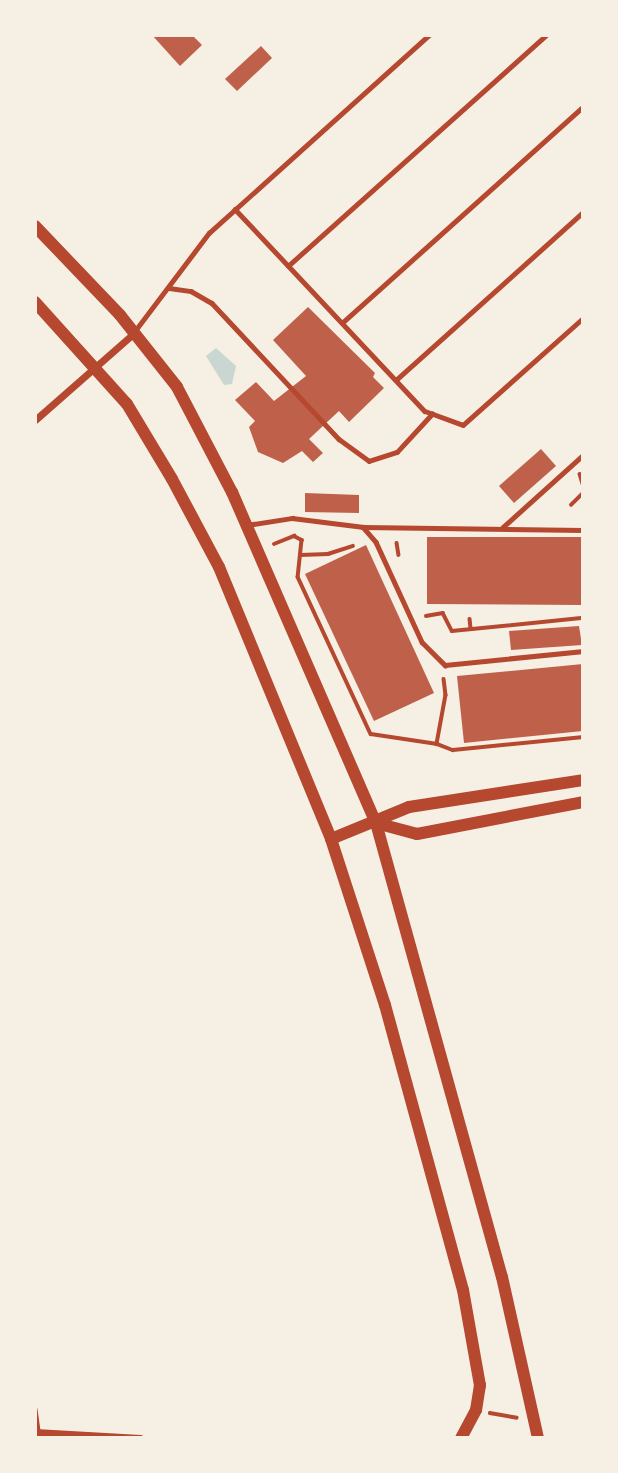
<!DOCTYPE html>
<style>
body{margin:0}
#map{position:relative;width:618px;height:1473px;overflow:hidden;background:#f6efe4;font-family:"Noto Sans",sans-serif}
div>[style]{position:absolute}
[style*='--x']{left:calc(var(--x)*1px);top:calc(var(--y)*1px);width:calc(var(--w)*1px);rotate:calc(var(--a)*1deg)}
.water>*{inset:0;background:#c9d6d2}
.building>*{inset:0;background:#bf614a}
.path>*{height:3.5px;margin:-1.75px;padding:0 1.75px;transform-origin:1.75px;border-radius:1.75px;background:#b5482f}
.service>*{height:4.5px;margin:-2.25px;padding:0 2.25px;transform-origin:2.25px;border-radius:2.25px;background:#b5482f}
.minor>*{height:7px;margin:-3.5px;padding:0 3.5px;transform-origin:3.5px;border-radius:3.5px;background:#b5482f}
.tertiary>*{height:12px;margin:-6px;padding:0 6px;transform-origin:6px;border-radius:6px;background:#b5482f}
span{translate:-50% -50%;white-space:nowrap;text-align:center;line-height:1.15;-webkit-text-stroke:5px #f6efe4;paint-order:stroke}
.frame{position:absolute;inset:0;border:37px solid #f6efe4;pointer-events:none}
</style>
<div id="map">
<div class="water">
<div style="clip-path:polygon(216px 348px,236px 366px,232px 384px,224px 385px,206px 356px)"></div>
</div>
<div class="building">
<div style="clip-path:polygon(152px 35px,192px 35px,202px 45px,180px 66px)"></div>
<div style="clip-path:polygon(261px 46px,272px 58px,237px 91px,225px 79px)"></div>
<div style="clip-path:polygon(308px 307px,375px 373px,373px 377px,384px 388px,349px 422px,339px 411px,309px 439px,323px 453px,313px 462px,302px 451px,283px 463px,258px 452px,249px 427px,255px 421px,235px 400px,256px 382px,274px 401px,306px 376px,273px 340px)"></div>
<div style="clip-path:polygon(541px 449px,556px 466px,514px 503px,499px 486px)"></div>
<div style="clip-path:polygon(305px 493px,359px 495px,359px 513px,305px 512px)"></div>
<div style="clip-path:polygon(427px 537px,583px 537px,583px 605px,427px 604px)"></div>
<div style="clip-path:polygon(366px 545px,434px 693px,374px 721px,305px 574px)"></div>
<div style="clip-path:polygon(579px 626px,582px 645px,511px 650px,509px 631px)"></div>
<div style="clip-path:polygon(583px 664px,583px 731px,464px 743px,457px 676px)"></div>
</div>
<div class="path">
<div style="--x:580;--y:474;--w:10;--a:73"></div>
<div style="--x:571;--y:505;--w:17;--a:-45"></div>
<div style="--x:397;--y:543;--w:12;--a:81"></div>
<div style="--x:274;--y:544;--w:22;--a:-22"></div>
<div style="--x:294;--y:536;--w:9;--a:27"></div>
<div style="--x:302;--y:540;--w:37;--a:96"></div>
<div style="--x:298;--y:577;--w:173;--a:65.1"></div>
<div style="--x:371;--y:734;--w:67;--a:8.6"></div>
<div style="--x:301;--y:555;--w:27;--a:-2"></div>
<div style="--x:328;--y:554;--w:26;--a:-18"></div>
<div style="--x:426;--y:616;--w:17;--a:-10"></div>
<div style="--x:443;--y:613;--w:20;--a:63"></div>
<div style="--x:452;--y:631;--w:132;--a:-5.7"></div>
<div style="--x:470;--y:619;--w:10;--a:84"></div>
<div style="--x:444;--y:679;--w:16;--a:83"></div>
<div style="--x:446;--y:695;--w:50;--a:100.4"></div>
<div style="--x:437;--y:744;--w:17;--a:21"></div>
<div style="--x:453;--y:750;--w:131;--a:-5.7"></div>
<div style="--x:490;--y:1413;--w:27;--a:10"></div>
</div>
<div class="service">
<div style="--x:235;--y:209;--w:277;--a:46.8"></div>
<div style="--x:425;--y:411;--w:40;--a:20.2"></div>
<div style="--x:463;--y:425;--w:161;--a:-41.7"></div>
<div style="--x:288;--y:266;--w:346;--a:-41.8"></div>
<div style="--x:169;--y:288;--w:22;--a:8"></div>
<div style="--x:191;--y:291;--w:24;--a:30"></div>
<div style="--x:212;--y:303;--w:186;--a:47"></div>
<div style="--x:339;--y:439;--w:37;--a:36"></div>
<div style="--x:369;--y:461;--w:29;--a:-18"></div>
<div style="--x:397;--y:452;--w:52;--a:-47.4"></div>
<div style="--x:342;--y:323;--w:324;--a:-41.9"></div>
<div style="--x:134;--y:332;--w:124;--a:-52.9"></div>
<div style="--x:209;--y:233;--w:296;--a:-42"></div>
<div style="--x:396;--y:380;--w:251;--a:-41.9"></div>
<div style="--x:247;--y:525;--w:46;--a:-8.8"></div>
<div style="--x:292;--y:518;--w:72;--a:7.2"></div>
<div style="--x:363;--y:527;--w:20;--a:49"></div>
<div style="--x:376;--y:542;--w:110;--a:65.3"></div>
<div style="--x:422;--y:642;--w:33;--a:45"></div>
<div style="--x:445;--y:665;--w:139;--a:-5.8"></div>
<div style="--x:363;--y:527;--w:220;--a:0.8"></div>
<div style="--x:503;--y:527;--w:108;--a:-42"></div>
<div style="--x:35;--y:1409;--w:29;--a:82"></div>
</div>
<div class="minor">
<div style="--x:35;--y:420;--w:132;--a:-41.3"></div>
<div style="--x:35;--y:1432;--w:105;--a:3.3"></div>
</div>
<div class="tertiary">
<div style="--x:35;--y:226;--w:123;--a:46.3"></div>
<div style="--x:120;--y:315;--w:92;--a:51.6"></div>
<div style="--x:177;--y:387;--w:119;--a:62.4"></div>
<div style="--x:232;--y:492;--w:361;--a:66.5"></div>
<div style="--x:376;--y:823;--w:471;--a:74.5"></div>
<div style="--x:502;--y:1277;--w:165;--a:77.4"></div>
<div style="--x:35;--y:302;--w:137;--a:48"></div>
<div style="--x:127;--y:404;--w:87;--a:59"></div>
<div style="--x:172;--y:479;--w:100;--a:61.9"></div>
<div style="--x:219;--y:567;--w:294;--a:67.6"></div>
<div style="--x:331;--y:839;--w:175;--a:72"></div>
<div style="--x:385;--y:1005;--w:295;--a:74.7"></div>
<div style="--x:463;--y:1290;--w:97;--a:79.9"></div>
<div style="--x:480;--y:1385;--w:25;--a:99"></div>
<div style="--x:476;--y:1410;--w:32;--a:118"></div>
<div style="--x:376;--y:823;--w:42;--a:15"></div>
<div style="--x:417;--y:834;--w:169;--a:-10.9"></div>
<div style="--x:331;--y:839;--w:84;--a:-22.3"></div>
<div style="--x:409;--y:807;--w:176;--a:-8.8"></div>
</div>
<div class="frame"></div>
</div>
